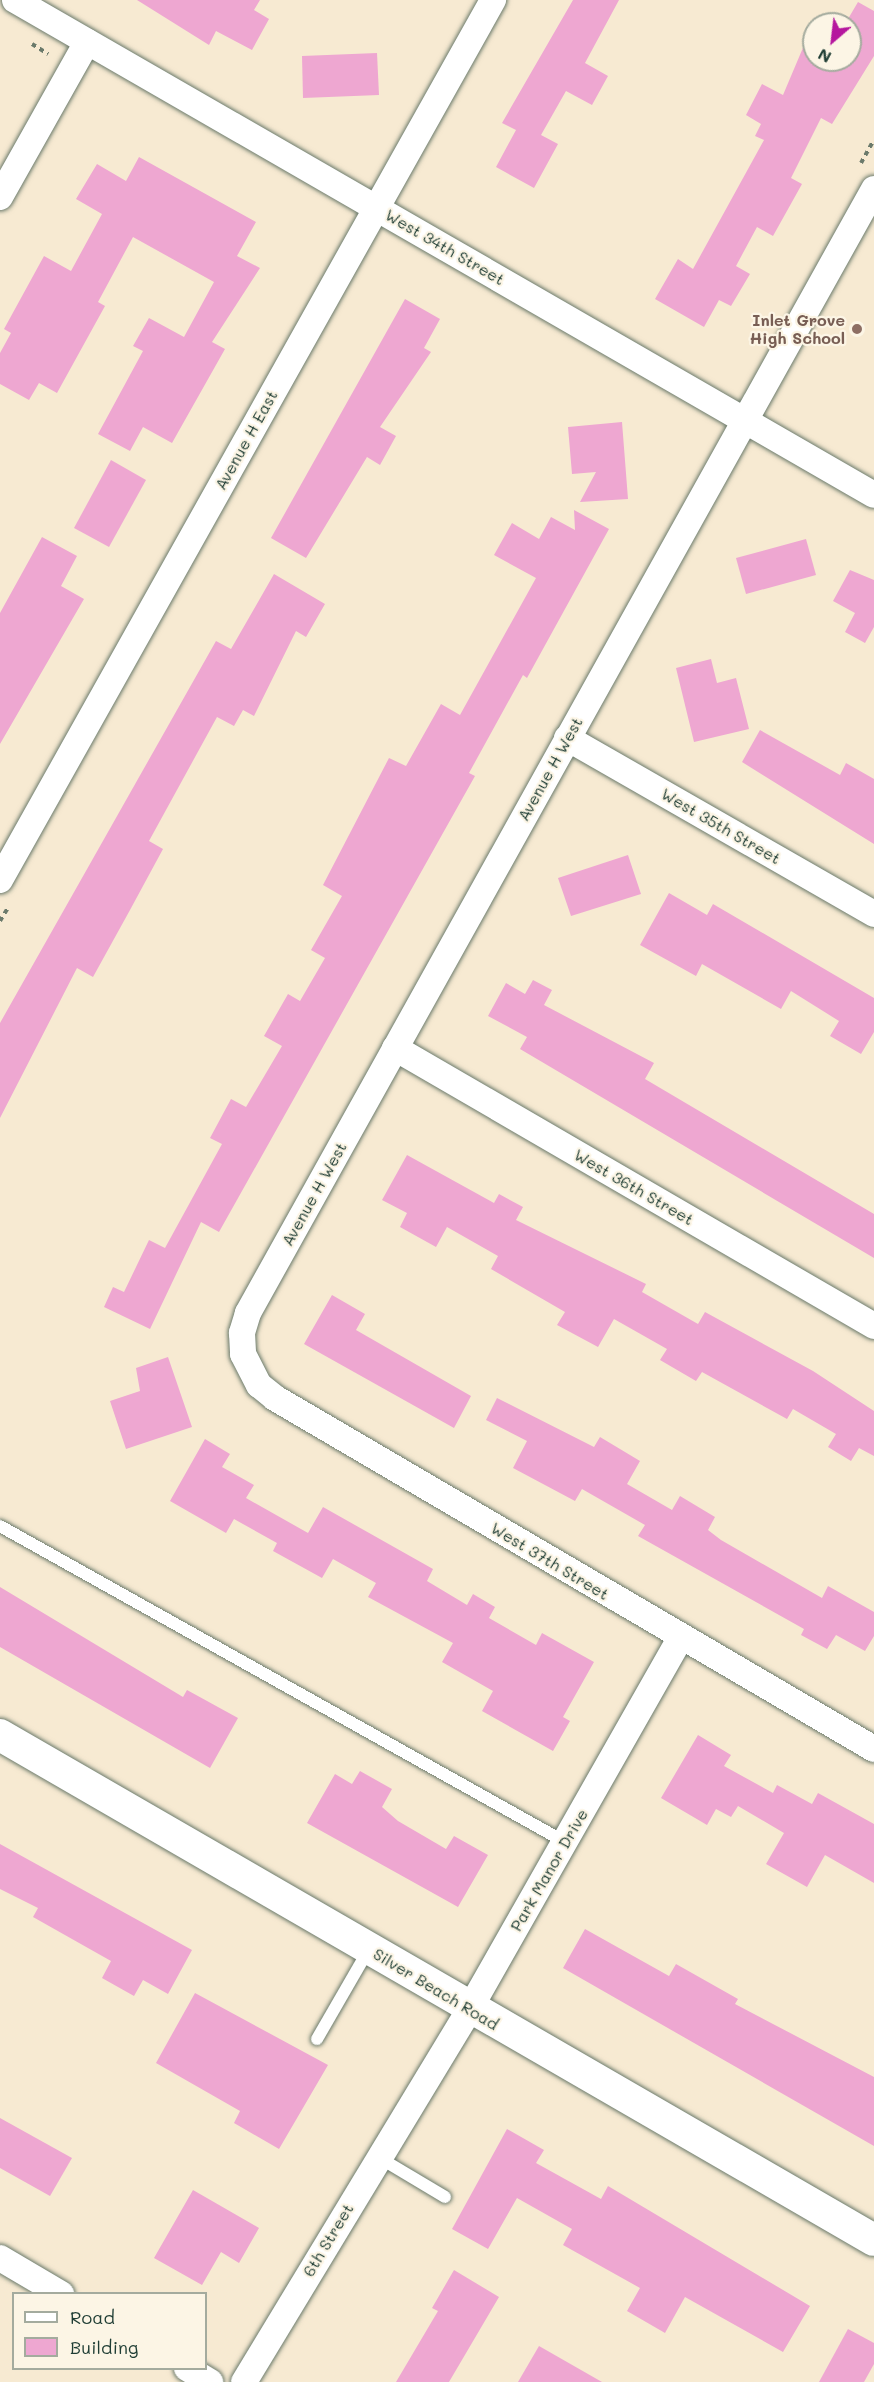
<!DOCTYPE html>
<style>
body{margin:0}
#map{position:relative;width:874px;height:2382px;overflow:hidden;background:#f7ead2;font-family:Mali,sans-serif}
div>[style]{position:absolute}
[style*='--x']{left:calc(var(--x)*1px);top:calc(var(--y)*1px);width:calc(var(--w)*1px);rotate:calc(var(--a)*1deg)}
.building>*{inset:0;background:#eea7d1}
.path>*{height:4px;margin-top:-2px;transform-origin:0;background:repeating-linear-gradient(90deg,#6b7a6b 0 4.5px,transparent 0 9px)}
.roads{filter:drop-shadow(0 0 2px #6b7a6b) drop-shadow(0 0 2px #6b7a6b)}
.service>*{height:12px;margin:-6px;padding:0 6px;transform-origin:6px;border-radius:6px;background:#fff}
.minor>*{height:26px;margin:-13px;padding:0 13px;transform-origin:13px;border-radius:13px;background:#fff}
.tertiary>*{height:32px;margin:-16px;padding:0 16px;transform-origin:16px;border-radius:16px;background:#fff}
.dots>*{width:16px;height:16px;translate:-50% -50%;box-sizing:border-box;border:3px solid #fcf5e5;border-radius:50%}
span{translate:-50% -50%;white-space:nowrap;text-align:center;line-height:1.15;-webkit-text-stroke:4.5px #fcf5e5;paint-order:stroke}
.street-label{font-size:16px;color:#1f3d34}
.education-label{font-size:16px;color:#785e54;font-weight:700}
.right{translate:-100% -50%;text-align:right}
.legend{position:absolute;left:12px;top:2292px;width:195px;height:78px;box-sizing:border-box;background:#fcf5e5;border:2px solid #a4ab9e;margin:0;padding:8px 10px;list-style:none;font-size:18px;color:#1f3d34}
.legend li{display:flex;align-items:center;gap:12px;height:30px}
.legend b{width:30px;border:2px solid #a4ab9e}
.north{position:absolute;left:802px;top:12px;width:60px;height:60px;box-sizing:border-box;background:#fcf5e5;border:2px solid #a4ab9e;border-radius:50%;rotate:208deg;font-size:16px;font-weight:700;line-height:24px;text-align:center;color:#1f3d34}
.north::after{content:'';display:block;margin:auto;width:21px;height:27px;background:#b5179e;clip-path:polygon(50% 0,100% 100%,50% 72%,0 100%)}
</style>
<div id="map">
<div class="building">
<div style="clip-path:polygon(137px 0,260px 0,254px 10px,269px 19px,252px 50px,216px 31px,209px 45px)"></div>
<div style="clip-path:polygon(573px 0,619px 0,585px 63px,608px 76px,592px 105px,566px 91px,541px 135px,558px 144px,534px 188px,496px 167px,516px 130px,502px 123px)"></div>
<div style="clip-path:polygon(858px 2px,874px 11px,874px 56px,832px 124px,821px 118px,791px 178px,802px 184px,773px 236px,757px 227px,736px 266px,750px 274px,731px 306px,719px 300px,704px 327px,655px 299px,678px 259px,693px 269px,764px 140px,755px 136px,761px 124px,746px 115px,762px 84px,783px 95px,816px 17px,829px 24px,814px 24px,814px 60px,850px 60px,850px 24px,845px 24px)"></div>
<div style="clip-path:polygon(377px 53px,379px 95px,303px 98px,302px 56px)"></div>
<div style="clip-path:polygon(139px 157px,256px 222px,237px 256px,260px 268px,212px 342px,225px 349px,172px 443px,143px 427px,130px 451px,98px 434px,143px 351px,133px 346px,149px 318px,184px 337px,214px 282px,133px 237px,98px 302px,105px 306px,57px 393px,39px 383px,29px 400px,0 384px,0 353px,11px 333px,4px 329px,44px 256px,71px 271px,102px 214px,76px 199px,97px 164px,126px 181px)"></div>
<div style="clip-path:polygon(405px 299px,440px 319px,424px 348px,431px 352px,380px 427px,396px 436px,380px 465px,367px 457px,306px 558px,271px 538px)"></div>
<div style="clip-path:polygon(622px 422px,628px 499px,580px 502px,596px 472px,572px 474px,568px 427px)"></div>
<div style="clip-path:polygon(111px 460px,146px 480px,109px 547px,74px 528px)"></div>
<div style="clip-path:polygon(574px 510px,609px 529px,527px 678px,523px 675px,469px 773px,475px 776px,219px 1232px,201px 1222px,150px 1329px,104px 1307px,113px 1287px,124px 1292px,149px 1240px,165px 1248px,222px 1144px,210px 1138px,231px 1099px,246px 1107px,282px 1046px,264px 1036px,288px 994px,300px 1001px,325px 958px,311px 950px,342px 896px,323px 885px,389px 758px,406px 766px,441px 704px,460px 715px,536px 578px,494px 555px,512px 523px,539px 539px,551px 517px,575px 530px)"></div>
<div style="clip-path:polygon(42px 537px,77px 556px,61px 586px,84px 599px,0 744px,0 613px)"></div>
<div style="clip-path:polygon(806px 539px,816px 575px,746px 594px,736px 558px)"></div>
<div style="clip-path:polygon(850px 570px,874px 580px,874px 627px,865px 643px,845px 632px,855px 613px,833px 601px)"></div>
<div style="clip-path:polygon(274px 574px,325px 604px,306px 637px,296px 631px,254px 716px,243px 710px,234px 726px,217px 717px,149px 841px,163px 849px,130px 910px,93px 977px,77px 968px,0 1118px,0 1023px,216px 641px,231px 649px)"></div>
<div style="clip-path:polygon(711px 659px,717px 683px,736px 678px,749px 729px,694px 742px,676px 668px)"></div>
<div style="clip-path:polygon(760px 730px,840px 775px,846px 763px,874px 779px,874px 844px,742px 762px)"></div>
<div style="clip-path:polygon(628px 855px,641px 894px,571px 916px,558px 878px)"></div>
<div style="clip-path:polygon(669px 893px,707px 915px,713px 904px,874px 998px,874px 1032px,861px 1054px,830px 1036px,839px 1021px,791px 991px,781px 1009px,702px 964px,696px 976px,640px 945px)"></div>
<div style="clip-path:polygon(533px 980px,552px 990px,544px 1005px,654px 1063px,645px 1079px,874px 1214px,874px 1258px,520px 1049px,527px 1037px,488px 1016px,506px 983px,525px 994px)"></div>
<div style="clip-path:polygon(407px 1155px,494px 1203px,499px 1194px,523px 1207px,516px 1220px,646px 1284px,642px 1292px,698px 1324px,705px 1312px,813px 1371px,874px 1411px,874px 1456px,859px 1448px,851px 1461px,828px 1447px,836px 1434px,793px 1409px,787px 1419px,702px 1372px,696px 1381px,660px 1360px,667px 1349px,614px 1319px,598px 1347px,557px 1325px,565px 1312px,491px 1269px,498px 1256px,447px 1227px,436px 1247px,400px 1227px,407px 1213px,382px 1200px)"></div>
<div style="clip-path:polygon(332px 1295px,365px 1314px,356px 1330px,471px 1396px,454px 1428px,304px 1344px)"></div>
<div style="clip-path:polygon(168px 1357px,192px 1427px,126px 1449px,110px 1401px,140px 1391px,136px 1368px)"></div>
<div style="clip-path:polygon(497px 1398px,594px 1447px,600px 1437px,640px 1461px,627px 1484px,672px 1510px,680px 1496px,715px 1517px,708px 1530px,721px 1540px,822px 1598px,828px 1586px,874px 1612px,874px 1636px,865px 1651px,836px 1635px,827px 1649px,801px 1635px,804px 1629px,638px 1536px,645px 1525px,582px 1489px,575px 1501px,513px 1468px,527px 1441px,486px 1420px)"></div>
<div style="clip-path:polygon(205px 1439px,230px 1454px,222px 1467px,254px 1485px,246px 1498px,308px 1533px,323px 1507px,433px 1569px,427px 1581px,467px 1605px,473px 1594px,495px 1607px,489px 1618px,536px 1645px,542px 1633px,594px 1662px,563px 1717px,570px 1721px,553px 1751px,482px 1711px,493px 1691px,442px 1662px,453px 1643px,368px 1597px,376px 1583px,333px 1559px,322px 1578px,273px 1551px,277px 1543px,234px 1519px,226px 1533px,170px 1501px)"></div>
<div style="clip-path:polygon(0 1587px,183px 1697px,187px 1690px,238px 1718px,210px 1768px,0 1647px)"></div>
<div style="clip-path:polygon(698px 1735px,731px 1755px,724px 1766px,773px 1793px,777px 1785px,812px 1804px,818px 1793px,874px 1824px,874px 1883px,825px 1855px,807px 1887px,766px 1864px,784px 1833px,738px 1806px,731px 1817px,716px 1809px,707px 1825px,661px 1798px)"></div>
<div style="clip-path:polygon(360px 1771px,392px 1789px,382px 1807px,398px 1821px,446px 1849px,454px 1836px,488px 1855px,458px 1907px,307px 1823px,335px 1774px,352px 1784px)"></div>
<div style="clip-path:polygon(0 1844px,192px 1950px,168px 1994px,143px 1980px,134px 1996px,102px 1978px,111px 1961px,33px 1917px,38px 1908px,0 1889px)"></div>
<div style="clip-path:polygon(585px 1929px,669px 1976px,676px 1964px,738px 1999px,735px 2004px,874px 2077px,874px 2146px,563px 1968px)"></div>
<div style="clip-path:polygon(195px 1993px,328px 2065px,279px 2149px,234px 2123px,240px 2111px,156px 2063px)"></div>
<div style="clip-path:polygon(0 2118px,72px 2158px,50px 2196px,0 2168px)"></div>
<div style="clip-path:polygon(507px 2129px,544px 2150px,536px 2163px,601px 2199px,608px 2186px,810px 2306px,783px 2352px,685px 2297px,665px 2333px,627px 2311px,640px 2288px,563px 2245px,572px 2229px,517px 2198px,488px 2249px,452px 2229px)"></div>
<div style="clip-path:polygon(193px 2190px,259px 2228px,239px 2263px,221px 2252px,202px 2285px,154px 2258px)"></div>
<div style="clip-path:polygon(454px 2270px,499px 2297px,449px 2382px,396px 2382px,438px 2311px,432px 2308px)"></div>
<div style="clip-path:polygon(848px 2329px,874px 2343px,874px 2364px,864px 2382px,819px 2382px)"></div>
<div style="clip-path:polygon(539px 2346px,602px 2382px,518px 2382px)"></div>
</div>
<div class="path">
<div style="--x:32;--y:44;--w:19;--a:32"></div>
<div style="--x:861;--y:163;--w:26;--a:-61"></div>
<div style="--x:0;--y:921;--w:17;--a:-59"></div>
</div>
<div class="roads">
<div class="service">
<div style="--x:0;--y:1526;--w:647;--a:29.22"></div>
<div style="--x:317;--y:2039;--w:104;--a:-60"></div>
<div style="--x:378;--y:2157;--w:78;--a:30.8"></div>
</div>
<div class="minor">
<div style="--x:15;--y:0;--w:991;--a:29.95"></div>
<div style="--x:874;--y:189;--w:1287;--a:119.12"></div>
<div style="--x:248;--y:1313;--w:21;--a:107"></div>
<div style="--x:242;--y:1333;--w:21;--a:87"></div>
<div style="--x:243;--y:1354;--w:35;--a:63"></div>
<div style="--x:259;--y:1385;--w:21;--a:39"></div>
<div style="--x:275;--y:1398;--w:694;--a:30.37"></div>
<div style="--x:0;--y:197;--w:178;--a:-60.7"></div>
<div style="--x:567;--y:738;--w:354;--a:29.8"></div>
<div style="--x:0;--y:880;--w:1009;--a:-60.74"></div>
<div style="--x:395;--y:1048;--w:554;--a:30.13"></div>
<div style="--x:0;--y:2258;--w:71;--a:30.5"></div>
<div style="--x:187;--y:2368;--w:27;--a:31"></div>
<div style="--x:244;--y:2382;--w:435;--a:-58.8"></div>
<div style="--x:469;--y:2010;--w:427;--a:-60.4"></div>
</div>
<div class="tertiary">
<div style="--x:0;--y:1735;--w:1009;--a:30.02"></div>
</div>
</div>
<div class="dots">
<div style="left:857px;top:329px;background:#8d6e63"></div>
</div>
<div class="street-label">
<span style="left:445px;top:247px;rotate:30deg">West 34th Street</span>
<span style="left:246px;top:440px;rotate:-61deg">Avenue H East</span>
<span style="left:550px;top:769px;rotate:-61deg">Avenue H West</span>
<span style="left:721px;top:826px;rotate:30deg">West 35th Street</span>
<span style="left:634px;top:1187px;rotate:30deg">West 36th Street</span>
<span style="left:314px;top:1194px;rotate:-61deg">Avenue H West</span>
<span style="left:550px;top:1561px;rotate:31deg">West 37th Street</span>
<span style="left:549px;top:1870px;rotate:-60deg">Park Manor Drive</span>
<span style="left:436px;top:1989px;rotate:31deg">Silver Beach Road</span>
<span style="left:328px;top:2240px;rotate:-59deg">6th Street</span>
</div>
<div class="education-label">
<span class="right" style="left:845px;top:329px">Inlet Grove<br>High School</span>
</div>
<ul class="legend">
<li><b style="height:8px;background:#fff"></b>Road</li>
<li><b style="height:16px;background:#eea7d1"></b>Building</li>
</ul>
<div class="north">N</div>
</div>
